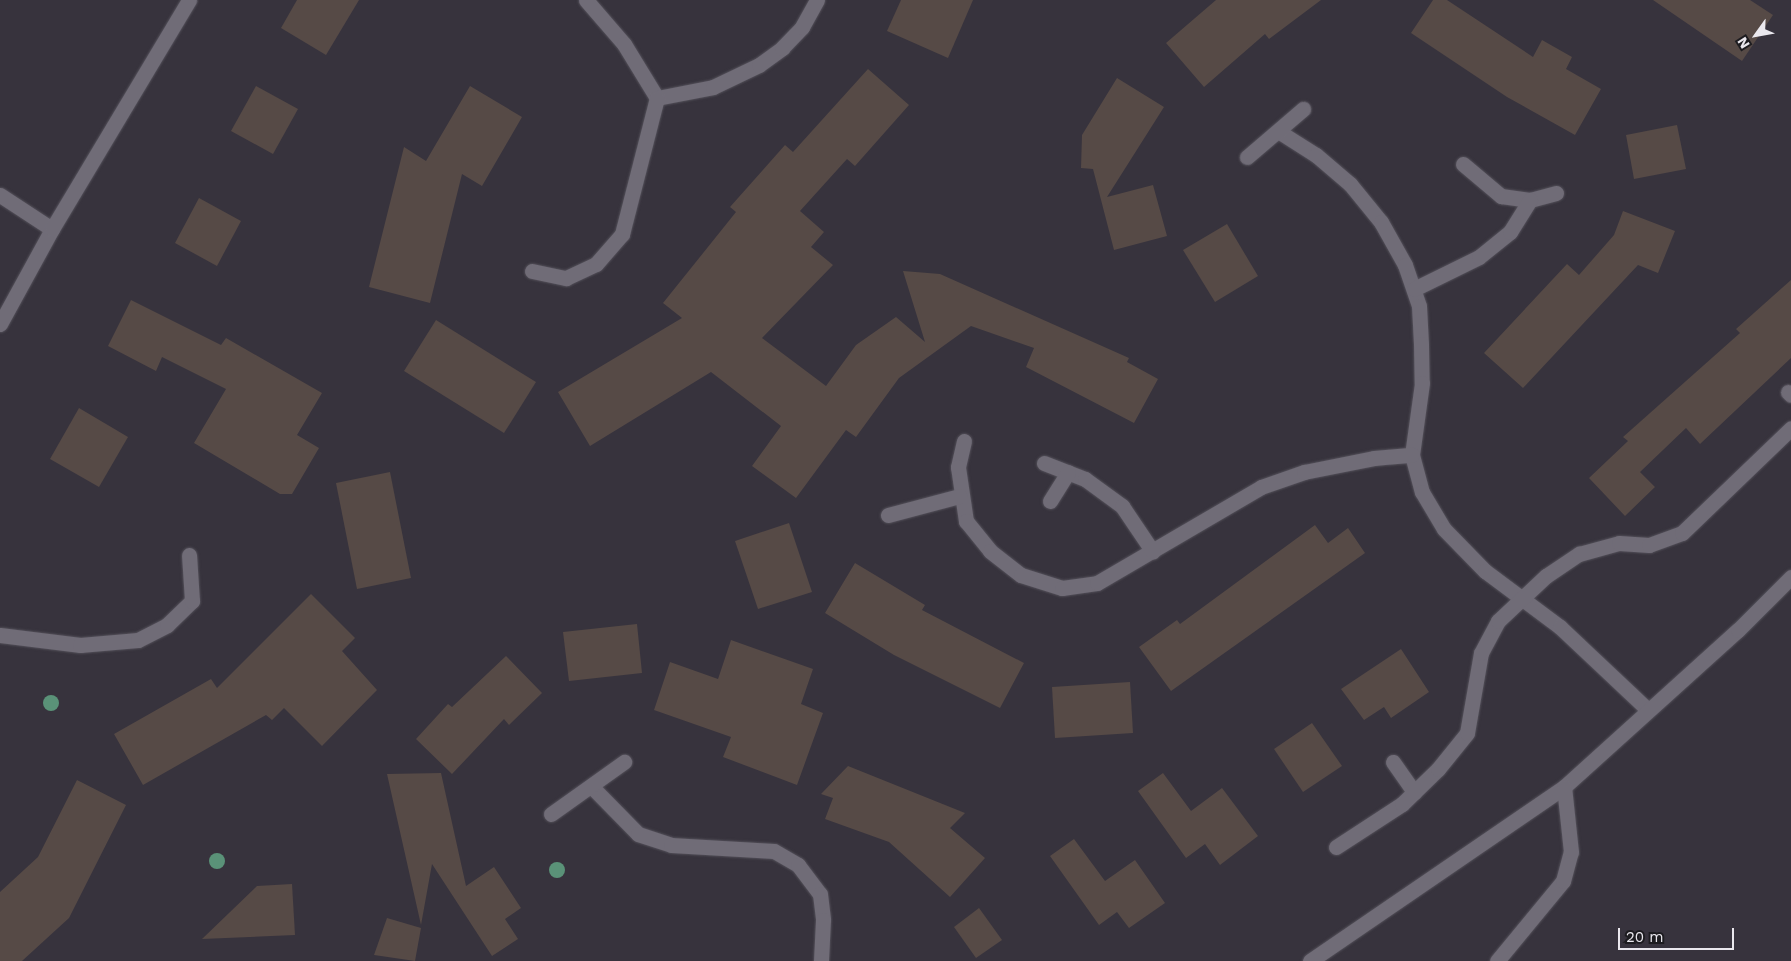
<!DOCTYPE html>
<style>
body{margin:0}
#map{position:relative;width:1791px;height:961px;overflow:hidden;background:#37333d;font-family:"Work Sans",sans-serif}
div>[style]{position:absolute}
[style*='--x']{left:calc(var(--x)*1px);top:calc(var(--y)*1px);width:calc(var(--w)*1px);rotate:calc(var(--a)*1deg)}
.building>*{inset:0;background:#564a46}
.roads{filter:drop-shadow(0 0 1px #535059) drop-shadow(0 0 1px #535059)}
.minor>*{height:15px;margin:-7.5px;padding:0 7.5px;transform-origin:7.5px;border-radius:7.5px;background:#706c77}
.trees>*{width:16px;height:16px;margin:-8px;border-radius:50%;background:#5a9278}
span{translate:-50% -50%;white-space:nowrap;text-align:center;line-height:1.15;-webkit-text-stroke:4px #1d1c20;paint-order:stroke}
.north{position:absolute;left:1731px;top:10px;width:50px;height:50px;-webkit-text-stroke:4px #1d1c20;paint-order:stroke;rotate:238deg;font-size:14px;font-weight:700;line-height:20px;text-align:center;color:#eae8ee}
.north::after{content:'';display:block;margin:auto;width:18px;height:22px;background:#eae8ee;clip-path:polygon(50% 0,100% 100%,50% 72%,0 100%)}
.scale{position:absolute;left:1618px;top:928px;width:116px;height:22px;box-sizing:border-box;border:2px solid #eae8ee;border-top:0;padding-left:6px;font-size:15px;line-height:18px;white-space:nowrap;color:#eae8ee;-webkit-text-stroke:4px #1d1c20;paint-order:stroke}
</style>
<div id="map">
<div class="building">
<div style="clip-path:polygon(297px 0,359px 0,326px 55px,281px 28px)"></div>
<div style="clip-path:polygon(901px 0,973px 0,948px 58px,887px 31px)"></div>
<div style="clip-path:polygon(1216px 0,1321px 0,1269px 39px,1265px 34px,1204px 87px,1166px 43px)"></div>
<div style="clip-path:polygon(1433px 0,1447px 0,1533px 57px,1542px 40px,1572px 57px,1566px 69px,1601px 89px,1575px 135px,1507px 97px,1411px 33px)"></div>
<div style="clip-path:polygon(1653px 0,1750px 0,1773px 15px,1742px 61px)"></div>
<div style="clip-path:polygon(868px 69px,909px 105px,855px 166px,847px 159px,800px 211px,824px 232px,811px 247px,833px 265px,762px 338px,826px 386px,856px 345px,896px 317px,925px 342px,903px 271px,940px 274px,1129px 358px,1127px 362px,1158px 379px,1134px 423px,1026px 367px,1034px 348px,971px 326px,899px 378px,856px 437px,846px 430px,796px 498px,752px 466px,781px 426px,711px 372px,590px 446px,558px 392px,682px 318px,663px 303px,736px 212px,730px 207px,785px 145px,793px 152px)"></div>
<div style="clip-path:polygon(1117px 78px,1164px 107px,1107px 197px,1153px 185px,1167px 236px,1114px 250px,1093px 169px,1081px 168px,1082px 135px)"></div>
<div style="clip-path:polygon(256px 86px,298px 109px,273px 154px,231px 131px)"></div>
<div style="clip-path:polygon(470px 86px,522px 117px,482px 186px,462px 174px,430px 303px,369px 287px,404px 147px,426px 161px)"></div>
<div style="clip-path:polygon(1677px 125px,1686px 169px,1634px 179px,1626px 135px)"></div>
<div style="clip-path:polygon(199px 198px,241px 221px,217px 266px,175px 243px)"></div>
<div style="clip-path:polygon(1623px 211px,1675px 231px,1658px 273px,1638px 265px,1523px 388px,1484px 353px,1567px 264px,1579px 275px,1614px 235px)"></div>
<div style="clip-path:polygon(1227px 224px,1258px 276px,1215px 302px,1183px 250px)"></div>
<div style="clip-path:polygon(1791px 280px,1791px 358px,1700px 444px,1686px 428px,1640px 472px,1655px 487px,1625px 516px,1589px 478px,1628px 441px,1623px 437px,1740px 333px,1736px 329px)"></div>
<div style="clip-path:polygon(131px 300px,221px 345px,226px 338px,322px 393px,297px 435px,319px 448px,292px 494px,280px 494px,194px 443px,226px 389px,162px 357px,156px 371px,108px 346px)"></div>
<div style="clip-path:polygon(436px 320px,536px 382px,504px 433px,404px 371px)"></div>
<div style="clip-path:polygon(79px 408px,128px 437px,99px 487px,50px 459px)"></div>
<div style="clip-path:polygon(390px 472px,411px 578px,357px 589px,336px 483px)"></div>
<div style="clip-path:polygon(789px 523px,812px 592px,758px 609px,735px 541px)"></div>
<div style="clip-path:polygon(1315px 525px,1328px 543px,1348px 528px,1365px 553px,1171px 691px,1139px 647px,1177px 620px,1180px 624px)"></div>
<div style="clip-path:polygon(855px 563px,925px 605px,922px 610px,1024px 663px,1000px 708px,894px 655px,825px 613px)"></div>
<div style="clip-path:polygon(311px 594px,355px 638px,342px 651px,377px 690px,322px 746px,284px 708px,272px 720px,266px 715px,143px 785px,114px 734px,211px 679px,217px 688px)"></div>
<div style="clip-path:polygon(637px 624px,642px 673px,569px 681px,563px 632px)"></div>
<div style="clip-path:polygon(731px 640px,813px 669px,801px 704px,823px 713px,797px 785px,723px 757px,731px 737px,654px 710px,670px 662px,718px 679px)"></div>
<div style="clip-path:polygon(1401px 649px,1429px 692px,1391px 718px,1384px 707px,1364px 720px,1341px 689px)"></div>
<div style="clip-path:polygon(506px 656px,542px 693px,509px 725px,504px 719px,452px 774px,416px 739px,448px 704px,452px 707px)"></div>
<div style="clip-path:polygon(1130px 682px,1133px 733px,1055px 738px,1052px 687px)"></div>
<div style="clip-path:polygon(1312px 723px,1342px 766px,1303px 792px,1274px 749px)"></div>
<div style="clip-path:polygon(848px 766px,965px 813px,950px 828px,985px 858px,950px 897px,889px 842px,825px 819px,833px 798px,821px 794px)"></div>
<div style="clip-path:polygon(441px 773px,466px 886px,494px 867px,521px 908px,505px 919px,518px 939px,492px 956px,432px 864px,421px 925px,387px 774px)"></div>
<div style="clip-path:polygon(1163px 773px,1191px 811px,1222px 788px,1258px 836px,1220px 865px,1205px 844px,1186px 858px,1138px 791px)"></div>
<div style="clip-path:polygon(77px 780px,126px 805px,69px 918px,22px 961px,0 961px,0 892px,38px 857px)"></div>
<div style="clip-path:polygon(1074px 839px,1105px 881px,1135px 860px,1165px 903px,1129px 928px,1117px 912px,1099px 925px,1050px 856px)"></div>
<div style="clip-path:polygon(292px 884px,295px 935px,202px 939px,257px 886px)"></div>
<div style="clip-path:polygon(979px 908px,1002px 940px,976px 958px,954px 927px)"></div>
<div style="clip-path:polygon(387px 918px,421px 928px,415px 961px,374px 955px)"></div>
</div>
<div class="roads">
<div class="minor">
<div style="--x:586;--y:0;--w:58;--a:49.2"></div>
<div style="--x:624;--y:44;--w:63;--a:58.6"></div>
<div style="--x:657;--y:98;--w:57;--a:-11.1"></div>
<div style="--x:713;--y:87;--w:51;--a:-25.6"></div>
<div style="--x:759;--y:65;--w:29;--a:-36"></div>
<div style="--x:782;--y:48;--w:29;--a:-46"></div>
<div style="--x:802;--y:27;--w:31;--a:-61"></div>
<div style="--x:1278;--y:131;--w:45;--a:32.3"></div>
<div style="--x:1316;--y:155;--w:45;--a:40.5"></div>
<div style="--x:1350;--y:184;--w:49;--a:50.8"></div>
<div style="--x:1381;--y:222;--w:49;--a:60.8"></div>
<div style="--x:1405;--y:265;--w:43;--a:71.1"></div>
<div style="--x:1419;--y:306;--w:38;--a:87"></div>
<div style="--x:1421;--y:344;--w:39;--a:89"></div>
<div style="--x:1422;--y:383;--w:73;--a:97.9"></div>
<div style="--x:1412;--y:455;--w:38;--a:75"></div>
<div style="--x:1422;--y:492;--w:43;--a:59.3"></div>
<div style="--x:1444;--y:529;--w:59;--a:45.7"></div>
<div style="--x:1485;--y:571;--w:94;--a:36.7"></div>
<div style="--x:1560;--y:627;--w:121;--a:43.3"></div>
<div style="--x:1247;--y:157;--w:74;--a:-40.6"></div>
<div style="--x:1463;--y:164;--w:50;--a:40.1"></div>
<div style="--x:1501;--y:196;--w:29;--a:8"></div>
<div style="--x:1530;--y:200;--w:27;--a:-15"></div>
<div style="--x:0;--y:195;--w:62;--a:33.2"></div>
<div style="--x:532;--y:271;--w:35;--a:12"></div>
<div style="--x:566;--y:278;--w:33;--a:-25"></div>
<div style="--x:596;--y:264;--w:40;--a:-49"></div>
<div style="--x:622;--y:234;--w:140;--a:-75.6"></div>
<div style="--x:1414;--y:289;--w:72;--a:-26.2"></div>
<div style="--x:1479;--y:257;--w:40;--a:-39"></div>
<div style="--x:1510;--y:232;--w:38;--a:-58"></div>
<div style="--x:0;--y:324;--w:108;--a:-61.3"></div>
<div style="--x:52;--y:229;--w:267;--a:-59.1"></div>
<div style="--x:1788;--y:392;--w:4;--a:45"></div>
<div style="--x:964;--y:441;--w:27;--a:103"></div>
<div style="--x:958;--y:467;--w:55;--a:81.6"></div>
<div style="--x:966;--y:521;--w:38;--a:51"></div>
<div style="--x:990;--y:551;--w:39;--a:38"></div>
<div style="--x:1021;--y:575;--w:43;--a:17.6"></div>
<div style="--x:1062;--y:588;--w:35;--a:-8"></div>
<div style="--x:1097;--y:583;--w:190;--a:-30.3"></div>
<div style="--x:1261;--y:487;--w:46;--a:-19.2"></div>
<div style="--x:1304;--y:472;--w:71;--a:-11.3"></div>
<div style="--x:1374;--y:458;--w:38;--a:-5"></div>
<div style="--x:1044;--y:463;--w:44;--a:21.3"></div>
<div style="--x:1085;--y:479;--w:46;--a:36.1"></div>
<div style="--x:1122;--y:506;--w:55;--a:56"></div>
<div style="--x:1050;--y:501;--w:34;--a:-58"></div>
<div style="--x:888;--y:515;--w:74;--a:-14.8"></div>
<div style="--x:0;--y:635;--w:81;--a:7.1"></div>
<div style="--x:80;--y:645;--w:58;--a:-4.9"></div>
<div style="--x:138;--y:640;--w:33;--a:-27"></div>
<div style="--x:167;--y:625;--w:35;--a:-44"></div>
<div style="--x:192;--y:601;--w:46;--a:-93.7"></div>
<div style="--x:1393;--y:762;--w:37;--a:55"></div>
<div style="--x:591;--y:786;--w:67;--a:45.6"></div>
<div style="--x:638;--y:834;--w:35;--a:18"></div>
<div style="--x:671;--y:845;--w:103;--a:3.3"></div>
<div style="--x:774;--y:851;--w:28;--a:30"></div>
<div style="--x:798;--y:865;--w:36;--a:53"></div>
<div style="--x:820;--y:894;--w:26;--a:83"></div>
<div style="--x:823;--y:920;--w:41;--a:92.8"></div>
<div style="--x:551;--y:814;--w:90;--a:-35.5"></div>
<div style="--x:1336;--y:847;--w:79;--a:-33.1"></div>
<div style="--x:1402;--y:804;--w:50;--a:-44.2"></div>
<div style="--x:1438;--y:769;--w:46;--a:-51.1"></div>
<div style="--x:1467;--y:733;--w:81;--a:-80.1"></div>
<div style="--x:1481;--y:653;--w:36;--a:-62"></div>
<div style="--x:1498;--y:621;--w:66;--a:-43.2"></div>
<div style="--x:1546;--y:576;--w:40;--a:-34"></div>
<div style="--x:1579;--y:554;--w:41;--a:-15.4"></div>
<div style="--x:1619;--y:543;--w:30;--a:4"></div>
<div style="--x:1649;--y:545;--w:35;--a:-20"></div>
<div style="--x:1682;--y:533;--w:151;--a:-43.9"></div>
<div style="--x:1310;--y:961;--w:308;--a:-34.4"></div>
<div style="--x:1564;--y:787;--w:234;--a:-42.1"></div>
<div style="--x:1738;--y:630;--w:75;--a:-45"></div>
<div style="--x:1497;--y:961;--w:104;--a:-50.5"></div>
<div style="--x:1563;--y:881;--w:30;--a:-75"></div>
<div style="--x:1571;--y:852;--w:65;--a:-96.1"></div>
</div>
</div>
<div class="trees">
<div style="left:51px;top:703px"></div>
<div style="left:217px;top:861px"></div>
<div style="left:557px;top:870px"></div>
</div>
<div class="north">N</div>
<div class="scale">20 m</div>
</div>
